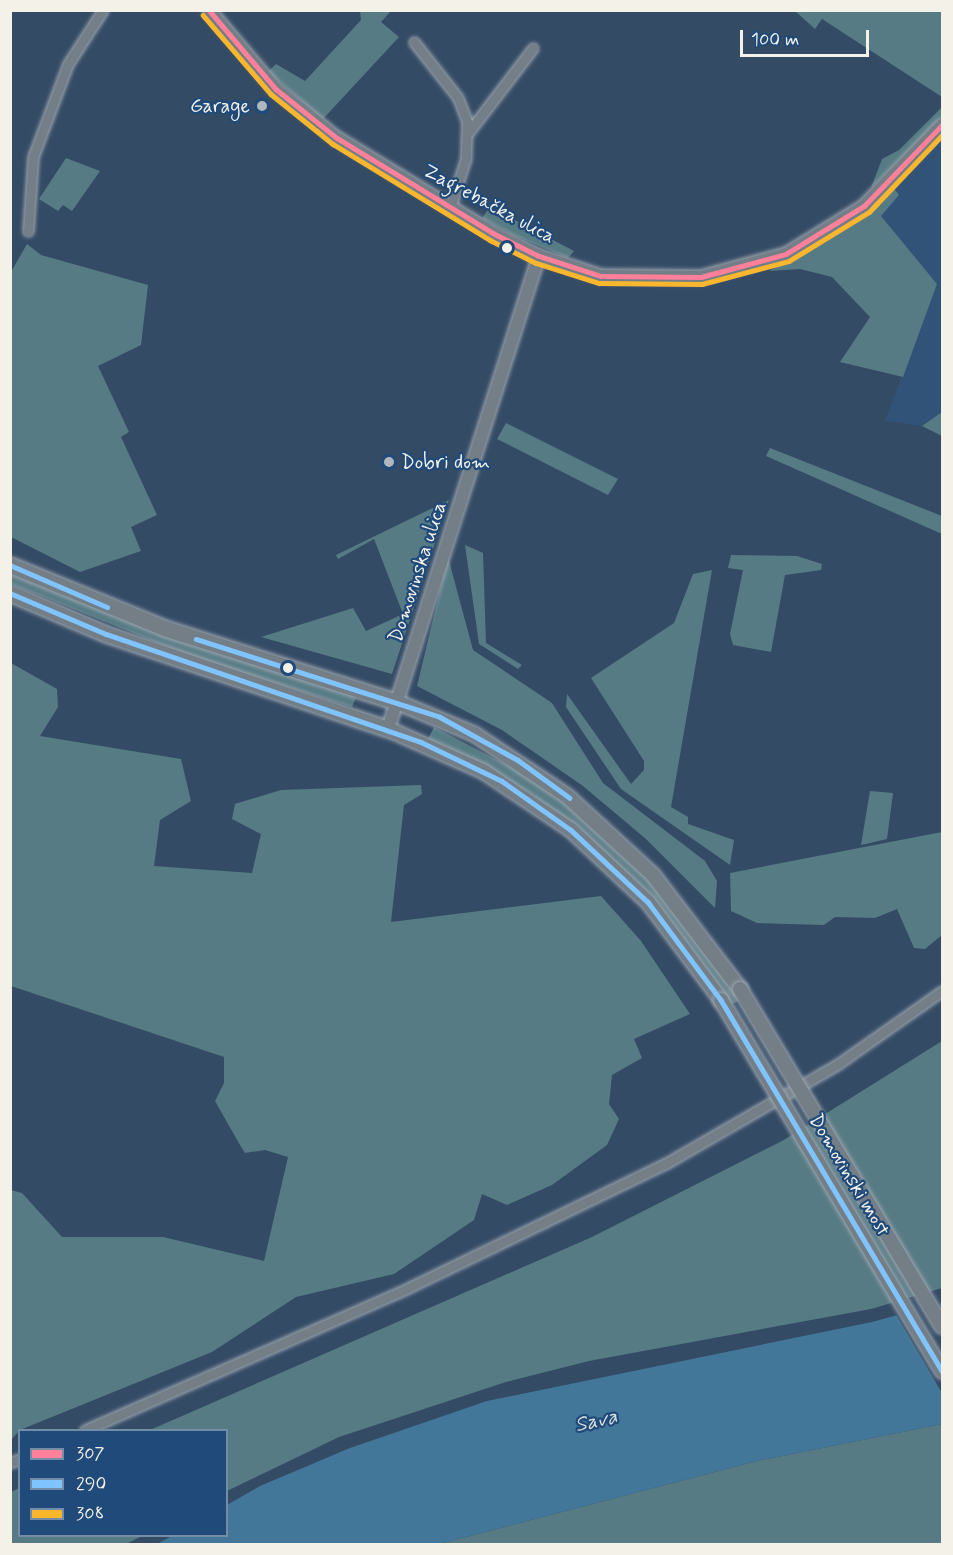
<!DOCTYPE html>
<meta charset="utf-8">
<style>
body{margin:0}
#map{position:relative;width:953px;height:1555px;overflow:hidden;background:#344b65;font-family:Mynerve,sans-serif}
div>[style]{position:absolute}
[style*='--x']{left:calc(var(--x)*1px);top:calc(var(--y)*1px);width:calc(var(--w)*1px);rotate:calc(var(--a)*1deg)}
.built>*{inset:0;background:#315378}
.green>*{inset:0;background:#567b84}
.water>*{inset:0;background:#427799}
.pier>*{inset:0;background:#344b65}
.roads{filter:drop-shadow(0 0 2px #9ba5af) drop-shadow(0 0 2px #9ba5af)}
.minor>*{height:9px;margin:-4.5px;padding:0 4.5px;transform-origin:4.5px;border-radius:4.5px;background:#737e87}
.tertiary>*{height:12px;margin:-6px;padding:0 6px;transform-origin:6px;border-radius:6px;background:#737e87}
.secondary>*{height:14px;margin:-7px;padding:0 7px;transform-origin:7px;border-radius:7px;background:#737e87}
.trunk>*{height:15px;margin:-7.5px;padding:0 7.5px;transform-origin:7.5px;border-radius:7.5px;background:#737e87}
.bridges{filter:drop-shadow(0 0 2px #9ba5af) drop-shadow(0 0 2px #9ba5af)}
.secondary-bridge>*{height:14px;margin:-7px;padding:0 7px;transform-origin:7px;border-radius:7px;background:#737e87}
.bus-1>*{height:4.5px;margin:-2.25px;padding:0 2.25px;transform-origin:2.25px;border-radius:2.25px;background:#ff8098}
.bus-2>*{height:4.5px;margin:-2.25px;padding:0 2.25px;transform-origin:2.25px;border-radius:2.25px;background:#80c4ff}
.bus-3>*{height:4.5px;margin:-2.25px;padding:0 2.25px;transform-origin:2.25px;border-radius:2.25px;background:#fab62d}
.dots>*{width:16px;height:16px;translate:-50% -50%;box-sizing:border-box;border:3px solid #1f4a7a;border-radius:50%}
span{translate:-50% -50%;white-space:nowrap;text-align:center;line-height:1.15;-webkit-text-stroke:4.5px #1f4a7a;paint-order:stroke}
.poi-label{font-size:20px;color:#f4f1e8}
.right{translate:-100% -50%;text-align:right}
.left{translate:0 -50%;text-align:left}
.street-label{font-size:20px;color:#f4f1e8}
.water-label{font-size:21px;color:#d9dfdd;font-style:italic}
.frame{position:absolute;inset:0;border:12px solid #f4f1e8;pointer-events:none}
.legend{position:absolute;left:18px;top:1429px;width:210px;height:108px;box-sizing:border-box;background:#1f4a7a;border:2px solid #748da6;margin:0;padding:8px 10px;list-style:none;font-size:18px;color:#f4f1e8}
.legend li{display:flex;align-items:center;gap:12px;height:30px}
.legend b{width:30px;border:2px solid #748da6}
.scale{position:absolute;left:740px;top:30px;width:129px;height:27px;box-sizing:border-box;border:3px solid #f4f1e8;border-top:0;padding-left:8px;font-size:18px;line-height:21px;white-space:nowrap;color:#f4f1e8;-webkit-text-stroke:4px #1f4a7a;paint-order:stroke}
</style>
<div id="map">
<div class="built">
<div style="clip-path:polygon(942px 135px,942px 412px,922px 426px,885px 421px,937px 284px,880px 216px,899px 195px,893px 187px)"></div>
</div>
<div class="green">
<div style="clip-path:polygon(360px 11px,391px 11px,381px 22px,399px 37px,323px 119px,268px 72px,276px 64px,305px 81px,361px 20px)"></div>
<div style="clip-path:polygon(795px 11px,942px 11px,942px 97px,822px 19px,815px 29px)"></div>
<div style="clip-path:polygon(942px 107px,942px 117px,871px 188px,882px 159px,899px 150px)"></div>
<div style="clip-path:polygon(66px 158px,100px 171px,72px 211px,63px 205px,58px 211px,39px 199px)"></div>
<div style="clip-path:polygon(893px 187px,899px 195px,881px 216px,937px 284px,903px 377px,840px 362px,870px 317px,832px 277px,800px 269px,769px 271px,826px 242px)"></div>
<div style="clip-path:polygon(490px 207px,574px 251px,568px 258px,513px 235px,482px 218px)"></div>
<div style="clip-path:polygon(27px 244px,41px 255px,148px 285px,141px 345px,98px 366px,129px 432px,121px 437px,157px 515px,131px 527px,141px 551px,80px 572px,11px 537px,11px 272px)"></div>
<div style="clip-path:polygon(942px 412px,942px 436px,922px 426px)"></div>
<div style="clip-path:polygon(506px 423px,618px 479px,608px 495px,497px 439px)"></div>
<div style="clip-path:polygon(770px 448px,942px 516px,942px 534px,766px 456px)"></div>
<div style="clip-path:polygon(449px 500px,392px 674px,261px 637px,353px 608px,366px 631px,403px 614px,374px 539px,338px 559px,336px 555px)"></div>
<div style="clip-path:polygon(465px 545px,483px 553px,486px 643px,522px 665px,518px 669px,479px 644px)"></div>
<div style="clip-path:polygon(731px 555px,797px 556px,822px 564px,821px 570px,785px 575px,771px 652px,733px 645px,730px 634px,743px 570px,728px 568px)"></div>
<div style="clip-path:polygon(448px 557px,473px 650px,552px 703px,603px 783px,705px 861px,717px 881px,715px 908px,646px 839px,583px 786px,502px 730px,417px 686px)"></div>
<div style="clip-path:polygon(712px 570px,671px 807px,688px 817px,688px 824px,734px 840px,730px 865px,621px 789px,566px 707px,567px 694px,631px 784px,644px 770px,644px 761px,591px 678px,674px 623px,693px 574px)"></div>
<div style="clip-path:polygon(11px 571px,159px 631px,357px 695px,352px 707px,193px 657px,11px 584px)"></div>
<div style="clip-path:polygon(11px 663px,57px 689px,58px 707px,40px 736px,181px 759px,191px 801px,160px 820px,154px 866px,252px 873px,261px 834px,232px 819px,235px 804px,281px 790px,421px 785px,422px 794px,404px 805px,391px 922px,601px 896px,641px 941px,690px 1014px,634px 1039px,642px 1058px,612px 1075px,609px 1104px,619px 1119px,607px 1145px,552px 1185px,507px 1205px,482px 1194px,474px 1220px,394px 1274px,296px 1297px,212px 1352px,20px 1430px,11px 1440px,11px 1190px,22px 1193px,62px 1237px,163px 1237px,264px 1261px,288px 1157px,265px 1150px,245px 1153px,240px 1145px,215px 1101px,224px 1083px,224px 1057px,11px 986px)"></div>
<div style="clip-path:polygon(434px 727px,547px 786px,651px 878px,740px 1000px,729px 1006px,665px 914px,605px 852px,530px 793px,428px 739px)"></div>
<div style="clip-path:polygon(870px 791px,893px 793px,887px 839px,861px 845px)"></div>
<div style="clip-path:polygon(942px 832px,942px 935px,925px 949px,914px 948px,897px 909px,875px 918px,835px 917px,824px 925px,757px 923px,731px 911px,730px 873px)"></div>
<div style="clip-path:polygon(942px 1041px,942px 1288px,871px 1309px,589px 1361px,506px 1382px,339px 1437px,227px 1491px,226px 1430px,150px 1430px,592px 1237px,782px 1141px)"></div>
<div style="clip-path:polygon(942px 1424px,942px 1544px,439px 1544px,757px 1461px)"></div>
<div style="clip-path:polygon(19px 1488px,20px 1536px,142px 1536px,126px 1544px,11px 1544px,11px 1492px)"></div>
</div>
<div class="water">
<div style="clip-path:polygon(942px 1303px,942px 1424px,757px 1461px,439px 1544px,157px 1544px,172px 1536px,226px 1536px,227px 1505px,260px 1486px,350px 1448px,487px 1401px,872px 1322px)"></div>
</div>
<div class="pier">
<div style="clip-path:polygon(938px 1301px,942px 1308px,942px 1393px,895px 1313px)"></div>
</div>
<div class="roads">
<div class="minor">
<div style="--x:414;--y:42;--w:71;--a:51.8"></div>
<div style="--x:458;--y:98;--w:26;--a:69"></div>
<div style="--x:467;--y:122;--w:36;--a:92"></div>
<div style="--x:466;--y:158;--w:52;--a:107.7"></div>
<div style="--x:468;--y:133;--w:107;--a:-52.6"></div>
<div style="--x:28;--y:231;--w:74;--a:-86.1"></div>
<div style="--x:33;--y:157;--w:99;--a:-69.4"></div>
<div style="--x:68;--y:64;--w:64;--a:-57.1"></div>
<div style="--x:85;--y:1430;--w:355;--a:-23.7"></div>
<div style="--x:410;--y:1287;--w:283;--a:-25.8"></div>
<div style="--x:665;--y:1164;--w:200;--a:-30"></div>
<div style="--x:838;--y:1064;--w:127;--a:-35.1"></div>
<div style="--x:10;--y:1463;--w:11;--a:-22"></div>
</div>
<div class="tertiary">
<div style="--x:209;--y:10;--w:104;--a:49.7"></div>
<div style="--x:276;--y:89;--w:78;--a:38.8"></div>
<div style="--x:337;--y:138;--w:183;--a:31.3"></div>
<div style="--x:493;--y:233;--w:51;--a:26.6"></div>
<div style="--x:539;--y:256;--w:65;--a:17.9"></div>
<div style="--x:601;--y:276;--w:100;--a:0.6"></div>
<div style="--x:701;--y:277;--w:88;--a:-15.1"></div>
<div style="--x:786;--y:254;--w:92;--a:-31.6"></div>
<div style="--x:864;--y:206;--w:112;--a:-46.1"></div>
<div style="--x:388;--y:729;--w:497;--a:-72.3"></div>
</div>
<div class="secondary">
<div style="--x:397;--y:702;--w:83;--a:22.6"></div>
<div style="--x:474;--y:734;--w:112;--a:33.7"></div>
<div style="--x:567;--y:796;--w:117;--a:42.6"></div>
<div style="--x:653;--y:875;--w:143;--a:52.7"></div>
<div style="--x:388;--y:729;--w:104;--a:23.9"></div>
<div style="--x:483;--y:771;--w:106;--a:33.8"></div>
<div style="--x:571;--y:830;--w:105;--a:43.1"></div>
<div style="--x:648;--y:902;--w:122;--a:53.3"></div>
</div>
<div class="trunk">
<div style="--x:10;--y:565;--w:170;--a:22.2"></div>
<div style="--x:167;--y:629;--w:241;--a:17.6"></div>
<div style="--x:10;--y:593;--w:104;--a:23.1"></div>
<div style="--x:106;--y:634;--w:298;--a:18.6"></div>
</div>
</div>
<div class="bridges">
<div class="secondary-bridge">
<div style="--x:740;--y:989;--w:393;--a:59.1"></div>
<div style="--x:721;--y:1000;--w:432;--a:59.2"></div>
</div>
</div>
<div class="bus-1">
<div style="--x:209;--y:10;--w:104;--a:49.7"></div>
<div style="--x:276;--y:89;--w:78;--a:38.8"></div>
<div style="--x:337;--y:138;--w:183;--a:31.3"></div>
<div style="--x:493;--y:233;--w:51;--a:26.6"></div>
<div style="--x:539;--y:256;--w:65;--a:17.9"></div>
<div style="--x:601;--y:276;--w:100;--a:0.6"></div>
<div style="--x:701;--y:277;--w:88;--a:-15.1"></div>
<div style="--x:786;--y:254;--w:92;--a:-31.6"></div>
<div style="--x:864;--y:206;--w:112;--a:-46.1"></div>
</div>
<div class="bus-2">
<div style="--x:10;--y:565;--w:106;--a:23.4"></div>
<div style="--x:10;--y:593;--w:104;--a:23.1"></div>
<div style="--x:106;--y:634;--w:333;--a:18.9"></div>
<div style="--x:421;--y:742;--w:90;--a:25.7"></div>
<div style="--x:502;--y:781;--w:85;--a:35.4"></div>
<div style="--x:571;--y:830;--w:105;--a:43.1"></div>
<div style="--x:648;--y:902;--w:122;--a:53.3"></div>
<div style="--x:721;--y:1000;--w:432;--a:59.2"></div>
<div style="--x:196;--y:639;--w:256;--a:17.7"></div>
<div style="--x:440;--y:717;--w:89;--a:28.9"></div>
<div style="--x:518;--y:760;--w:64;--a:36.2"></div>
</div>
<div class="bus-3">
<div style="--x:203;--y:15;--w:104;--a:49.3"></div>
<div style="--x:271;--y:94;--w:80;--a:38.9"></div>
<div style="--x:333;--y:144;--w:184;--a:31.4"></div>
<div style="--x:490;--y:240;--w:51;--a:26.6"></div>
<div style="--x:536;--y:263;--w:66;--a:17.6"></div>
<div style="--x:599;--y:283;--w:103;--a:0.6"></div>
<div style="--x:702;--y:284;--w:90;--a:-14.8"></div>
<div style="--x:789;--y:261;--w:94;--a:-31.5"></div>
<div style="--x:869;--y:212;--w:106;--a:-46.5"></div>
</div>
<div class="dots">
<div style="left:262px;top:106px;background:#b1b7ba"></div>
<div style="left:507px;top:248px;background:#f4f1e8"></div>
<div style="left:389px;top:462px;background:#b1b7ba"></div>
<div style="left:288px;top:668px;background:#f4f1e8"></div>
</div>
<div class="poi-label">
<span class="right" style="left:250px;top:106px">Garage</span>
<span class="left" style="left:401px;top:462px">Dobri dom</span>
</div>
<div class="street-label">
<span style="left:489px;top:204px;rotate:28deg">Zagrebačka ulica</span>
<span style="left:418px;top:572px;rotate:-72deg">Domovinska ulica</span>
<span style="left:849px;top:1175px;rotate:59deg">Domovinski most</span>
</div>
<div class="water-label">
<span style="left:596px;top:1421px;rotate:-13deg">Sava</span>
</div>
<div class="frame"></div>
<ul class="legend">
<li><b style="height:8px;background:#ff8098"></b>307</li>
<li><b style="height:8px;background:#80c4ff"></b>290</li>
<li><b style="height:8px;background:#fab62d"></b>308</li>
</ul>
<div class="scale">100 m</div>
</div>
